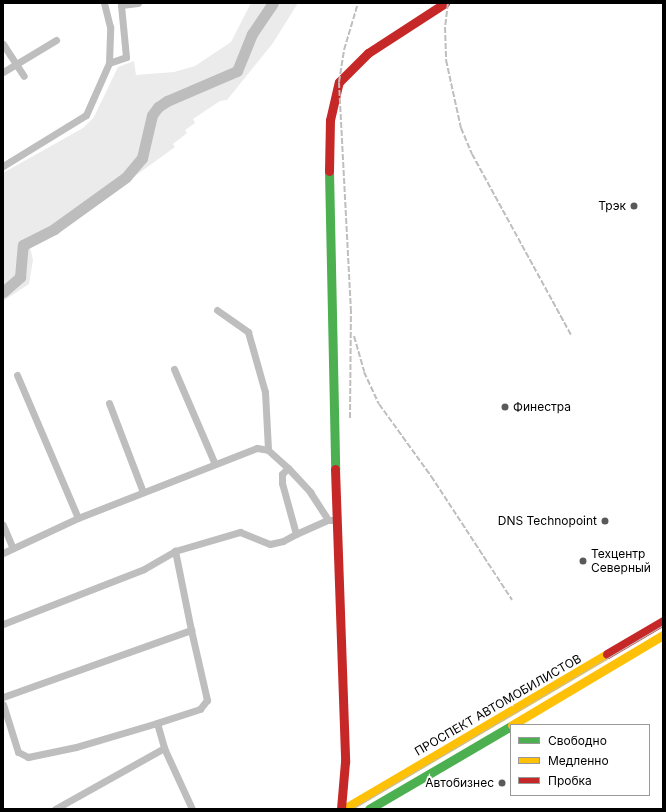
<!DOCTYPE html>
<meta charset="utf-8">
<style>
body{margin:0}
#map{position:relative;width:666px;height:812px;overflow:hidden;background:#fff;font-family:Inter,sans-serif}
div>[style]{position:absolute}
[style*='--x']{left:calc(var(--x)*1px);top:calc(var(--y)*1px);width:calc(var(--w)*1px);rotate:calc(var(--a)*1deg)}
.green>*{inset:0;background:#ebebeb}
.river>*{height:11px;margin:-5.5px;padding:0 5.5px;transform-origin:5.5px;border-radius:5.5px;background:#bdbdbd}
.street>*{height:7px;margin:-3.5px;padding:0 3.5px;transform-origin:3.5px;border-radius:3.5px;background:#bebebe}
.fast>*{height:9px;margin:-4.5px;padding:0 4.5px;transform-origin:4.5px;border-radius:4.5px;background:#4caf50}
.slow>*{height:9px;margin:-4.5px;padding:0 4.5px;transform-origin:4.5px;border-radius:4.5px;background:#ffc107}
.jam>*{height:9px;margin:-4.5px;padding:0 4.5px;transform-origin:4.5px;border-radius:4.5px;background:#c62828}
.tram>*{height:1px;margin:-0.5px;padding:0 0.5px;transform-origin:0.5px;border-radius:0.5px;background:#bebebe}
.rail>*{height:2px;margin-top:-1px;transform-origin:0;background:repeating-linear-gradient(90deg,#bebebe 0 6px,transparent 0 8px)}
.dots>*{width:11px;height:11px;translate:-50% -50%;box-sizing:border-box;border:2px solid #fff;border-radius:50%}
span{translate:-50% -50%;white-space:nowrap;text-align:center;line-height:1.15;-webkit-text-stroke:3.5px #fff;paint-order:stroke}
.poi-label{font-size:12px;color:#000}
.right{translate:-100% -50%;text-align:right}
.left{translate:0 -50%;text-align:left}
.street-label{font-size:12px;color:#000}
.frame{position:absolute;inset:0;border:4px solid #000;pointer-events:none}
.legend{position:absolute;left:510px;top:724px;width:140px;height:72px;box-sizing:border-box;background:#fff;border:1px solid #999;margin:0;padding:5px 7px;list-style:none;font-size:12px;color:#000}
.legend li{display:flex;align-items:center;gap:8px;height:20px}
.legend b{width:20px;border:1px solid #999}
</style>
<div id="map">
<div class="green">
<div style="clip-path:polygon(251px 3px,298px 3px,273px 43px,227px 100px,220px 101px,193px 119px,195px 123px,185px 130px,187px 133px,173px 144px,175px 147px,81px 215px,30px 247px,33px 260px,29px 284px,3px 301px,3px 173px,83px 128px,94px 117px,118px 67px,134px 61px,136px 75px,174px 72px,195px 66px,231px 42px)"></div>
</div>
<div class="river">
<div style="--x:3;--y:292;--w:23;--a:-41"></div>
<div style="--x:20;--y:277;--w:32;--a:-85"></div>
<div style="--x:23;--y:245;--w:35;--a:-27"></div>
<div style="--x:54;--y:229;--w:89;--a:-35.8"></div>
<div style="--x:126;--y:177;--w:25;--a:-50"></div>
<div style="--x:142;--y:158;--w:44;--a:-76.9"></div>
<div style="--x:152;--y:115;--w:10;--a:-53"></div>
<div style="--x:158;--y:107;--w:11;--a:-34"></div>
<div style="--x:167;--y:101;--w:76;--a:-23.2"></div>
<div style="--x:237;--y:71;--w:40;--a:-68"></div>
<div style="--x:252;--y:34;--w:37;--a:-56"></div>
</div>
<div class="street">
<div style="--x:3;--y:44;--w:38;--a:57"></div>
<div style="--x:109;--y:63;--w:18;--a:-19"></div>
<div style="--x:126;--y:57;--w:52;--a:-95.5"></div>
<div style="--x:121;--y:5;--w:17;--a:-7"></div>
<div style="--x:3;--y:72;--w:62;--a:-31.1"></div>
<div style="--x:3;--y:166;--w:97;--a:-31.6"></div>
<div style="--x:86;--y:115;--w:57;--a:-66.1"></div>
<div style="--x:109;--y:63;--w:36;--a:-88"></div>
<div style="--x:110;--y:27;--w:25;--a:-104"></div>
<div style="--x:217;--y:310;--w:38;--a:35"></div>
<div style="--x:248;--y:332;--w:62;--a:74.2"></div>
<div style="--x:265;--y:392;--w:58;--a:87"></div>
<div style="--x:174;--y:369;--w:103;--a:66.7"></div>
<div style="--x:17;--y:375;--w:155;--a:66.9"></div>
<div style="--x:109;--y:403;--w:95;--a:69.1"></div>
<div style="--x:3;--y:525;--w:25;--a:67"></div>
<div style="--x:296;--y:534;--w:35;--a:-24"></div>
<div style="--x:3;--y:553;--w:83;--a:-25"></div>
<div style="--x:78;--y:518;--w:192;--a:-21.4"></div>
<div style="--x:257;--y:448;--w:11;--a:10"></div>
<div style="--x:268;--y:450;--w:27;--a:42"></div>
<div style="--x:288;--y:468;--w:33;--a:47"></div>
<div style="--x:310;--y:492;--w:33;--a:57"></div>
<div style="--x:328;--y:520;--w:8;--a:0"></div>
<div style="--x:3;--y:624;--w:151;--a:-21.3"></div>
<div style="--x:144;--y:569;--w:36;--a:-30"></div>
<div style="--x:191;--y:630;--w:81;--a:-101.4"></div>
<div style="--x:175;--y:551;--w:68;--a:-16.3"></div>
<div style="--x:240;--y:532;--w:32;--a:22"></div>
<div style="--x:270;--y:544;--w:13;--a:-13"></div>
<div style="--x:283;--y:541;--w:15;--a:-28"></div>
<div style="--x:296;--y:534;--w:53;--a:-105.4"></div>
<div style="--x:282;--y:483;--w:9;--a:-90"></div>
<div style="--x:282;--y:474;--w:8;--a:-45"></div>
<div style="--x:3;--y:697;--w:200;--a:-19.6"></div>
<div style="--x:191;--y:630;--w:72;--a:77.1"></div>
<div style="--x:207;--y:700;--w:11;--a:128"></div>
<div style="--x:200;--y:709;--w:45;--a:162"></div>
<div style="--x:157;--y:723;--w:84;--a:163.5"></div>
<div style="--x:76;--y:747;--w:49;--a:168.2"></div>
<div style="--x:28;--y:757;--w:11;--a:-153"></div>
<div style="--x:18;--y:752;--w:50;--a:-107.4"></div>
<div style="--x:157;--y:723;--w:26;--a:74"></div>
<div style="--x:164;--y:748;--w:67;--a:65.3"></div>
<div style="--x:55;--y:809;--w:125;--a:-29.2"></div>
</div>
<div class="fast">
<div style="--x:329;--y:171;--w:298;--a:88.8"></div>
<div style="--x:369;--y:809;--w:164;--a:-30.3"></div>
</div>
<div class="slow">
<div style="--x:512;--y:725;--w:176;--a:-30.8"></div>
<div style="--x:344;--y:809;--w:305;--a:-30.5"></div>
</div>
<div class="jam">
<div style="--x:329;--y:171;--w:51;--a:-88.9"></div>
<div style="--x:330;--y:120;--w:39;--a:-77"></div>
<div style="--x:339;--y:82;--w:41;--a:-45"></div>
<div style="--x:368;--y:53;--w:92;--a:-33"></div>
<div style="--x:335;--y:469;--w:293;--a:88"></div>
<div style="--x:345;--y:762;--w:47;--a:94.9"></div>
<div style="--x:607;--y:654;--w:65;--a:-30.5"></div>
</div>
<div class="tram">
<div style="--x:352;--y:809;--w:361;--a:-30.6"></div>
</div>
<div class="rail">
<div style="--x:448;--y:3;--w:24;--a:97"></div>
<div style="--x:445;--y:27;--w:33;--a:88"></div>
<div style="--x:446;--y:60;--w:70;--a:77.6"></div>
<div style="--x:461;--y:128;--w:28;--a:67"></div>
<div style="--x:472;--y:154;--w:206;--a:61.3"></div>
<div style="--x:354;--y:336;--w:37;--a:74"></div>
<div style="--x:364;--y:372;--w:35;--a:65"></div>
<div style="--x:379;--y:404;--w:89;--a:54.2"></div>
<div style="--x:431;--y:476;--w:148;--a:56.8"></div>
<div style="--x:350;--y:418;--w:106;--a:-89.5"></div>
<div style="--x:351;--y:312;--w:230;--a:-93"></div>
<div style="--x:339;--y:82;--w:32;--a:-81"></div>
<div style="--x:344;--y:50;--w:49;--a:-73.4"></div>
</div>
<div class="dots">
<div style="left:634px;top:206px;background:#595959"></div>
<div style="left:505px;top:407px;background:#595959"></div>
<div style="left:605px;top:521px;background:#595959"></div>
<div style="left:583px;top:561px;background:#595959"></div>
<div style="left:502px;top:783px;background:#595959"></div>
</div>
<div class="poi-label">
<span class="right" style="left:626px;top:206px">Трэк</span>
<span class="left" style="left:513px;top:407px">Финестра</span>
<span class="right" style="left:597px;top:521px">DNS Technopoint</span>
<span class="left" style="left:591px;top:561px">Техцентр<br>Северный</span>
<span class="right" style="left:494px;top:783px">Автобизнес</span>
</div>
<div class="street-label">
<span style="left:498px;top:705px;rotate:-30deg">ПРОСПЕКТ АВТОМОБИЛИСТОВ</span>
</div>
<div class="frame"></div>
<ul class="legend">
<li><b style="height:5px;background:#4caf50"></b>Свободно</li>
<li><b style="height:5px;background:#ffc107"></b>Медленно</li>
<li><b style="height:5px;background:#c62828"></b>Пробка</li>
</ul>
</div>
